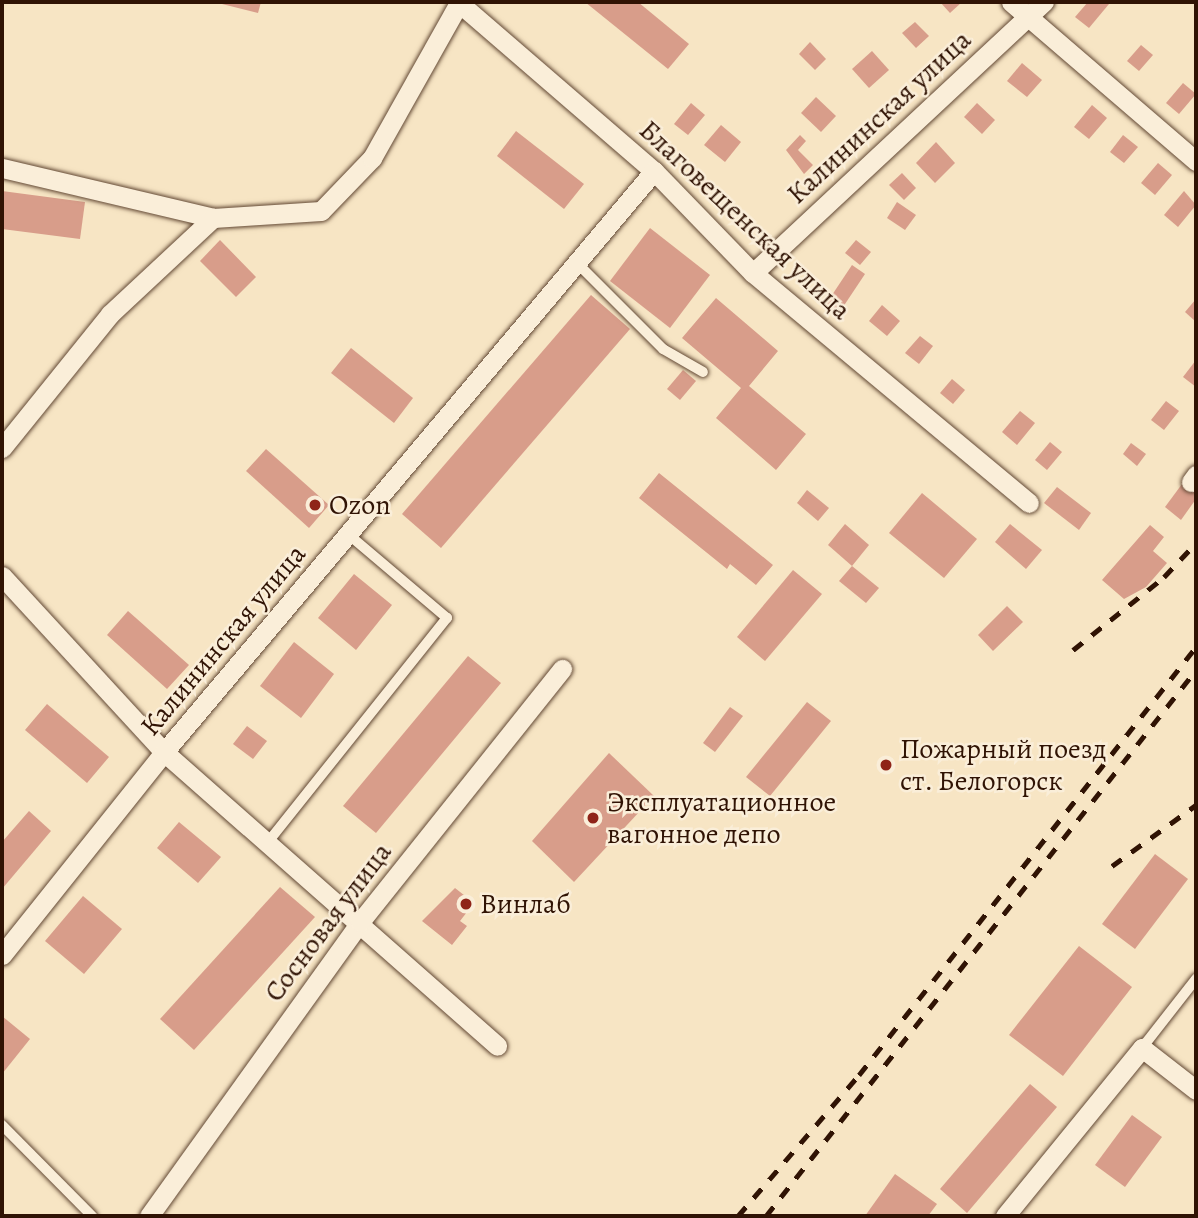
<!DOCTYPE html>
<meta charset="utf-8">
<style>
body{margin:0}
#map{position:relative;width:1198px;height:1218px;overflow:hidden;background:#f7e5c4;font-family:Alegreya,serif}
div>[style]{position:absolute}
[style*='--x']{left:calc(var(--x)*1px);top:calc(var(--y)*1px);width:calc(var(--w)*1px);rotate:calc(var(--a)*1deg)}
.building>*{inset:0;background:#d89d8a}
.roads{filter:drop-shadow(0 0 2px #624834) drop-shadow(0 0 2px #624834)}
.lane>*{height:10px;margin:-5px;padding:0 5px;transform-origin:5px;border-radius:5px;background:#faeed9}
.street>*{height:19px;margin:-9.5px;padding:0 9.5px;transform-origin:9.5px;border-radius:9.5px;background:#faeed9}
.rail>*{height:5px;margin-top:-2.5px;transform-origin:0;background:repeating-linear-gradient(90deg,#301304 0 12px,transparent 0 24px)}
.dots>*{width:19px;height:19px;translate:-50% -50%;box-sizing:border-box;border:4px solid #faeed9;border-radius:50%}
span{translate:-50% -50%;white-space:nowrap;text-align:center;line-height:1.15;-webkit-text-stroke:5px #faeed9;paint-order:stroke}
.street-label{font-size:28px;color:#301304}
.poi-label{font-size:28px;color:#301304}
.left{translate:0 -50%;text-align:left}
.frame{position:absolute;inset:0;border:4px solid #301304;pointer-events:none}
</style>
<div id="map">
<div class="building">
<div style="clip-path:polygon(214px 2px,261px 2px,258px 13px)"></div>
<div style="clip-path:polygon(585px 2px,638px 2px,689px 44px,668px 69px)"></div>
<div style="clip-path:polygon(940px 2px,962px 2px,950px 13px)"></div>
<div style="clip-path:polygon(1088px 2px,1109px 4px,1089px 28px,1075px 17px)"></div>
<div style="clip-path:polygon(915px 22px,929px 36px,916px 48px,902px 33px)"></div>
<div style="clip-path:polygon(810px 42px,826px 59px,815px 70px,799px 54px)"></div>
<div style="clip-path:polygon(1141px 45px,1153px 55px,1139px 71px,1127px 61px)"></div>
<div style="clip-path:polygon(872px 51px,889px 70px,869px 88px,852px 69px)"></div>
<div style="clip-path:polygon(1022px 63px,1042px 80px,1027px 97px,1007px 81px)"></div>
<div style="clip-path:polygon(1183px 83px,1196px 94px,1179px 114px,1166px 103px)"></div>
<div style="clip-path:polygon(816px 97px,836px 116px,821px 132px,801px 113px)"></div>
<div style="clip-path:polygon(691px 103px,705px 115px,688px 135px,674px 124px)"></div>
<div style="clip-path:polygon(977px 103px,995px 120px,982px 134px,964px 117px)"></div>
<div style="clip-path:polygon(1092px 105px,1107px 118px,1089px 139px,1074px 127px)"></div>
<div style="clip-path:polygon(721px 125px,741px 142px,725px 162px,704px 145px)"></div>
<div style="clip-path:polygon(516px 131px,584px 184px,564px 209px,497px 156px)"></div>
<div style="clip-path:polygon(800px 135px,806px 141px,798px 150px,813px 165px,804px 174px,786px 150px)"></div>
<div style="clip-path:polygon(1123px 135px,1138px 147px,1124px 163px,1110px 152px)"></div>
<div style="clip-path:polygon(936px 142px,955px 163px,935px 183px,916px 163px)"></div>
<div style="clip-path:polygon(1158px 163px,1172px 175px,1155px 195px,1141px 183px)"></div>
<div style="clip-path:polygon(902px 173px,916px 188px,904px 200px,889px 185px)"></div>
<div style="clip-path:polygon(2px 191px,85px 202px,80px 239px,2px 229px)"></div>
<div style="clip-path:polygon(1184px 191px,1196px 205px,1178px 227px,1164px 215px)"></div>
<div style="clip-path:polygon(897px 202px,916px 215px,905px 230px,887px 218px)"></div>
<div style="clip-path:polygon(650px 228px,710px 275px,670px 328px,610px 281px)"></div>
<div style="clip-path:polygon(220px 240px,256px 277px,236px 297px,200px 261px)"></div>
<div style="clip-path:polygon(856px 240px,871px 252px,860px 265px,845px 253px)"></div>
<div style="clip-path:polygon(852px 265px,865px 274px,837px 316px,824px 307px)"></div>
<div style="clip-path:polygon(591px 295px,630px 329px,441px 548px,402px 514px)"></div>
<div style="clip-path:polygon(716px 298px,778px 351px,749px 386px,806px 434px,776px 470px,716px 418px,741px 388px,682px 338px)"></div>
<div style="clip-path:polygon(1196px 299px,1196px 322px,1185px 312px)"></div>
<div style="clip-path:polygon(882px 305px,900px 321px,887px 336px,869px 321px)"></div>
<div style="clip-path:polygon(920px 336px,933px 346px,919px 364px,905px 353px)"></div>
<div style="clip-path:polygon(351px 348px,413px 398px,394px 423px,331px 373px)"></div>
<div style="clip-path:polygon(1196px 360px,1196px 387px,1183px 377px)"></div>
<div style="clip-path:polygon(683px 370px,696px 381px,680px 400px,667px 389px)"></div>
<div style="clip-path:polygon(952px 379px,965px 390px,953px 404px,940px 393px)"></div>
<div style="clip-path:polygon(1166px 401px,1179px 411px,1164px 430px,1151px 420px)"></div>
<div style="clip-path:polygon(1020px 411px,1035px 423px,1017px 445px,1002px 432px)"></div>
<div style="clip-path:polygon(1050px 442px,1062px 452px,1047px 470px,1035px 460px)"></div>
<div style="clip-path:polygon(1131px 443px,1146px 454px,1137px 466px,1123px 454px)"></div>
<div style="clip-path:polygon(266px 449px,329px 505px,309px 528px,246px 471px)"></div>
<div style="clip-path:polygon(659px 473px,773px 565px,756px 585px,730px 564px,727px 569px,639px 498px)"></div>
<div style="clip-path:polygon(1185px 480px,1196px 488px,1196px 499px,1181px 520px,1165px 507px)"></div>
<div style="clip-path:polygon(1057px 487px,1091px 513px,1079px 530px,1044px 503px)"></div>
<div style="clip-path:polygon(807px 490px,829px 508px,818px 521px,797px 503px)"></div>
<div style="clip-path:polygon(922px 493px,977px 539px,944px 578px,889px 533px)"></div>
<div style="clip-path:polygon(845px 524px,869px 545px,852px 566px,828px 545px)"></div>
<div style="clip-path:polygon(1010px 524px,1042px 550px,1026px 569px,995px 542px)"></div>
<div style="clip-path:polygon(1150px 525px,1164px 537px,1153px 551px,1167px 563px,1146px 587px,1124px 599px,1102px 580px)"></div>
<div style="clip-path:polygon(852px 566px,879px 588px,866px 603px,839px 581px)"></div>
<div style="clip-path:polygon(793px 570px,822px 594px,765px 661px,737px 637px)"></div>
<div style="clip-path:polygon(354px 574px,392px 605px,356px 650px,318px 618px)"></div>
<div style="clip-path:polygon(1007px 606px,1023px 622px,993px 651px,978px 635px)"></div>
<div style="clip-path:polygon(128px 611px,189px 665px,167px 689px,107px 635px)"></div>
<div style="clip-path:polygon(294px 642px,334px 674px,301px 718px,260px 686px)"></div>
<div style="clip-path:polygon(468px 656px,501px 683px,376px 833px,343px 806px)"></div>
<div style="clip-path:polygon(807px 702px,831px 721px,770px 796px,746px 777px)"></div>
<div style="clip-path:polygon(47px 704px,109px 757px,87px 783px,25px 730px)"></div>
<div style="clip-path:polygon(730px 707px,743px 716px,715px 752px,703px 743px)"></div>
<div style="clip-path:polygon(247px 726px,267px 741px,253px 759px,233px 744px)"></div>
<div style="clip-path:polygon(609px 753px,654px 796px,574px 882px,532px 841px)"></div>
<div style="clip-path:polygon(29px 811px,51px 831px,2px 889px,2px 842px)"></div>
<div style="clip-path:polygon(179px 822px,221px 857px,198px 883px,157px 848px)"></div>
<div style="clip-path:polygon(1155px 854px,1188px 879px,1135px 949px,1102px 924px)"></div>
<div style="clip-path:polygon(280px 887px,315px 917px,194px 1050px,160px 1019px)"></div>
<div style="clip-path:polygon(455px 888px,474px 903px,460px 921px,467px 926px,452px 945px,422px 921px)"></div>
<div style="clip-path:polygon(83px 896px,122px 929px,84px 974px,45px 941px)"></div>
<div style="clip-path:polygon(1079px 946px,1132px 987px,1063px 1076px,1009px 1035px)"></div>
<div style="clip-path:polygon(2px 1016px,30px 1039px,2px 1074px)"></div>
<div style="clip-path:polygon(1030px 1084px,1057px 1107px,967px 1213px,940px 1189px)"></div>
<div style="clip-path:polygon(1132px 1115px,1162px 1137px,1125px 1187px,1095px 1165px)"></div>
<div style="clip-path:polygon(895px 1174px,937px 1204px,928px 1216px,865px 1216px)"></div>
</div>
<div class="roads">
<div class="lane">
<div style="--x:577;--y:263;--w:122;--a:45"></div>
<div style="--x:663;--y:349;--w:46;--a:29.9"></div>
<div style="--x:268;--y:842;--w:287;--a:-51.4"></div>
<div style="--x:447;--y:618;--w:128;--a:-139.7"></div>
<div style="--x:1142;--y:1048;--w:88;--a:-52"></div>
<div style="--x:2;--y:1125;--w:128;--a:45.3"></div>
</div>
<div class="street">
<div style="--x:458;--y:2;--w:259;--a:40.8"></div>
<div style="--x:654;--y:171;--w:142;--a:45.9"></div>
<div style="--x:753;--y:273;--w:359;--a:39.8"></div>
<div style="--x:1011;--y:2;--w:244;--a:40.7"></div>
<div style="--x:2;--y:168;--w:217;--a:13.3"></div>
<div style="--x:753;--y:273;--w:398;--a:-43"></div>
<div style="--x:2;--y:448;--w:172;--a:-51.1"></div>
<div style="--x:110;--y:314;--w:141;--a:-43"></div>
<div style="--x:213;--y:218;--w:108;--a:-3.7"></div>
<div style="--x:321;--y:211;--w:74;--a:-46.1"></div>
<div style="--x:372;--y:158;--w:178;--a:-60.7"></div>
<div style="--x:1191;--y:482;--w:9;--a:-54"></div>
<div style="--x:2;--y:576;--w:239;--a:47.4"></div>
<div style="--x:164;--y:752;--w:444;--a:41.4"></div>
<div style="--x:2;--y:955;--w:260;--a:-51.4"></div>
<div style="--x:164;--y:752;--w:760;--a:-49.86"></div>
<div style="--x:149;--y:1216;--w:362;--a:-54.3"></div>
<div style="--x:360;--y:922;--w:324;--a:-51.4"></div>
<div style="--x:1005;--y:1216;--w:217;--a:-50.8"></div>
<div style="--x:1142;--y:1048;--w:68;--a:37.9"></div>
</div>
</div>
<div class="rail">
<div style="--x:1073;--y:650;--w:117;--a:-38.7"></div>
<div style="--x:1164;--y:577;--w:47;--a:-46.7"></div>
<div style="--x:1112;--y:866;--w:104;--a:-36"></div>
<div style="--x:738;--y:1216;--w:186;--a:-49.4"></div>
<div style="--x:859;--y:1075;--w:545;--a:-51.78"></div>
<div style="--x:766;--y:1216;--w:695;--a:-51.78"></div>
</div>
<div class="dots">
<div style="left:315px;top:505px;background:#8f2418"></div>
<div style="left:886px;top:765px;background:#8f2418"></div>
<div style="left:593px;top:818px;background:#8f2418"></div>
<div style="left:466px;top:904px;background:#8f2418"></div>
</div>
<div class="street-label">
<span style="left:879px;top:117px;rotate:-43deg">Калининская улица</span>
<span style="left:745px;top:220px;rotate:43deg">Благовещенская улица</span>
<span style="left:223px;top:640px;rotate:-50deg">Калининская улица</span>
<span style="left:328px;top:922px;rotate:-53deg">Сосновая улица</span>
</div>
<div class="poi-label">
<span class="left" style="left:329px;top:505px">Ozon</span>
<span class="left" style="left:900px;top:765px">Пожарный поезд<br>ст. Белогорск</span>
<span class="left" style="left:607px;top:818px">Эксплуатационное<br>вагонное депо</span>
<span class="left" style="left:480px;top:904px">Винлаб</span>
</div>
<div class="frame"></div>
</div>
